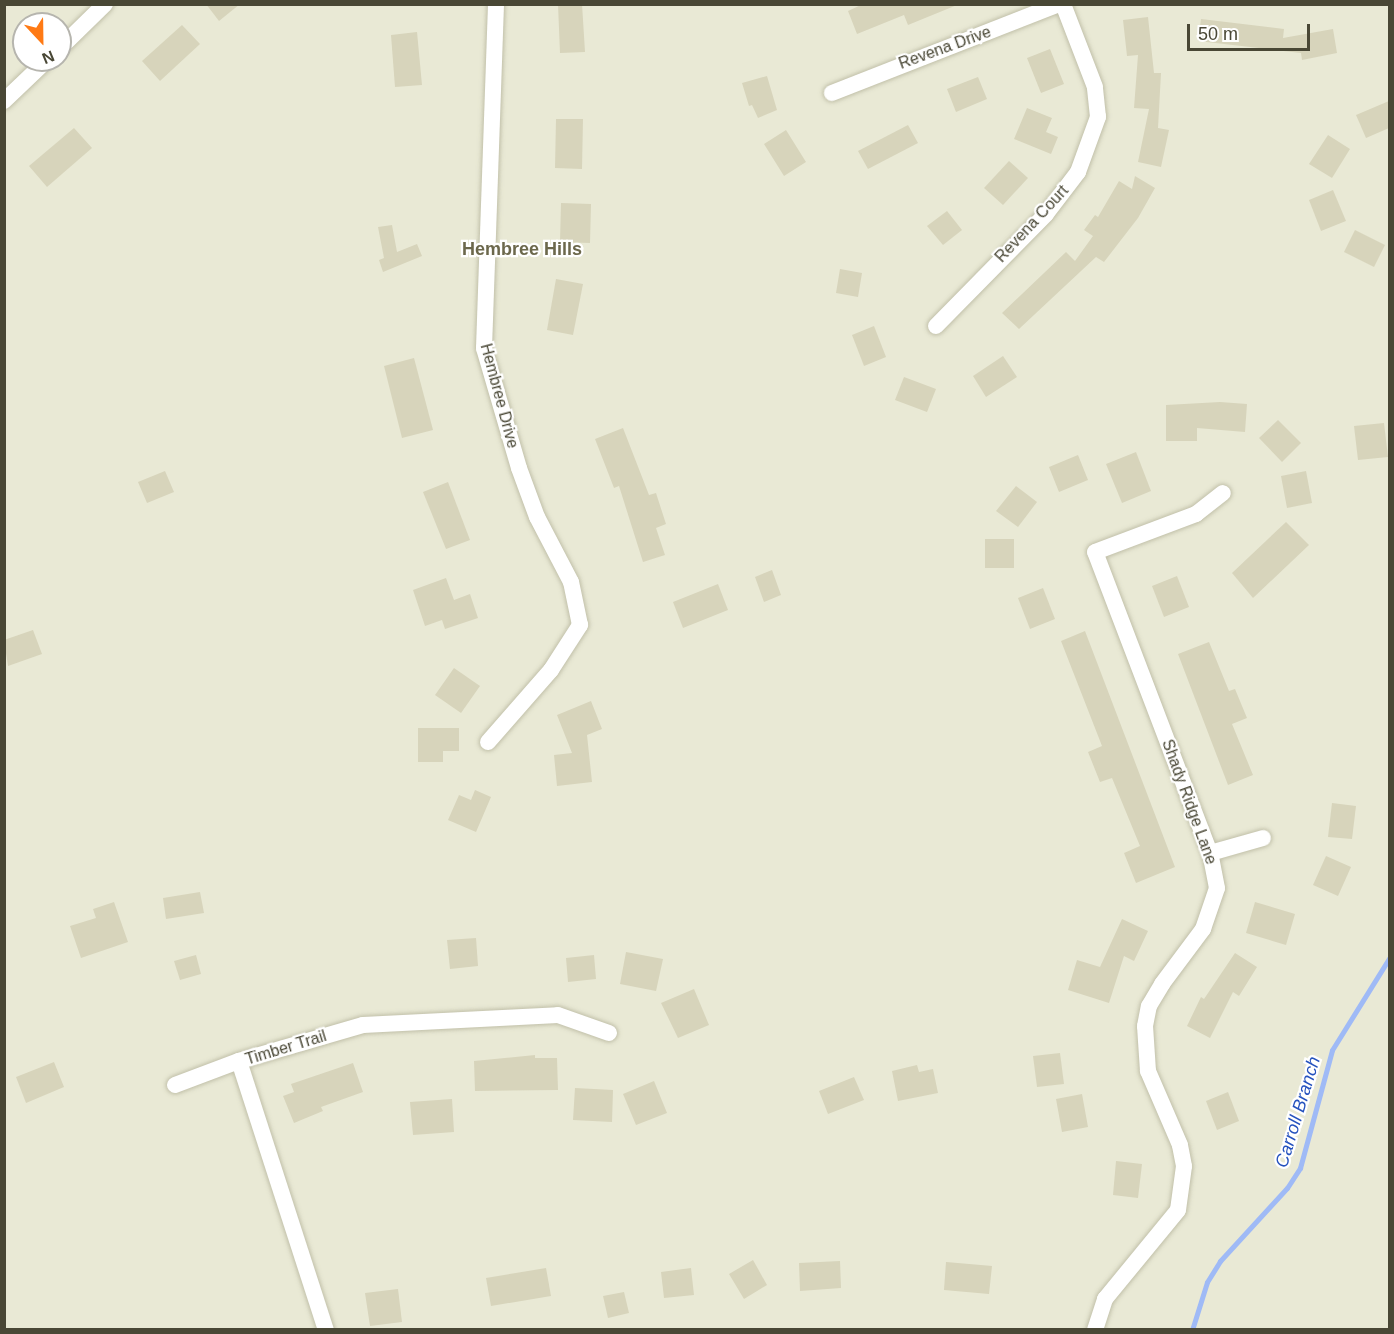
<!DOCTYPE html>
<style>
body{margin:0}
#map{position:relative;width:1394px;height:1334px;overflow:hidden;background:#f5f5e7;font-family:Arial,sans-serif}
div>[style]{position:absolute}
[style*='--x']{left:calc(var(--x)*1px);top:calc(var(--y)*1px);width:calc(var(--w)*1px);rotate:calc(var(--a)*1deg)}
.residential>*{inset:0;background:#e9e9d5}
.stream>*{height:5px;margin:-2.5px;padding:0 2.5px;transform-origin:2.5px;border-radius:2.5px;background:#9fbaf6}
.building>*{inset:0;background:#d7d4bb}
.roads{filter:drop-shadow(0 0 2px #c1c0a9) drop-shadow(0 0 2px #c1c0a9)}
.minor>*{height:16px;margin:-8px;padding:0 8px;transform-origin:8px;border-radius:8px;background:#fff}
span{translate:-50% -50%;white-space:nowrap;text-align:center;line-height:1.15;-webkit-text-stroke:4.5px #fff;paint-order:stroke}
.street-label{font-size:16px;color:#494735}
.neighbourhood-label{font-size:18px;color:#6c684c;font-weight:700}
.water-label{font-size:18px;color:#2552be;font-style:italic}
.frame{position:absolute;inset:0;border:6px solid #494735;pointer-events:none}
.north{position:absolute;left:12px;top:12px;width:60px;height:60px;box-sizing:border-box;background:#fff;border:2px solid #b6b5ae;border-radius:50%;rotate:158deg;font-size:16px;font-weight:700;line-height:24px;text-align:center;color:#494735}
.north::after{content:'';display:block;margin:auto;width:21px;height:27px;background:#ff7a14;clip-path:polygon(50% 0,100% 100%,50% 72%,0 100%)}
.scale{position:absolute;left:1187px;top:24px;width:123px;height:27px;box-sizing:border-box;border:3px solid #494735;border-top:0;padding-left:8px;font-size:18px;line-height:21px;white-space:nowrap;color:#494735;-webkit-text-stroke:4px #fff;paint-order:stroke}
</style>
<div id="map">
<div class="residential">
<div style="clip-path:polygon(evenodd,5px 5px,1389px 5px,1389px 1329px,5px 1329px,5px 5px,24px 24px,60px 24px,60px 60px,24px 60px,24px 24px)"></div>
</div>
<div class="stream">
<div style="--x:1192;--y:1330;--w:50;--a:-72.6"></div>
<div style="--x:1207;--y:1282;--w:25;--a:-58"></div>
<div style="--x:1220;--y:1261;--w:99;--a:-47.5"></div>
<div style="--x:1287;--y:1188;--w:24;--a:-57"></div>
<div style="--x:1300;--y:1168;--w:122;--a:-74.8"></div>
<div style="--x:1332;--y:1050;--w:110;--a:-58.1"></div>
</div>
<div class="building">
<div style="clip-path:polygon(206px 4px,240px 4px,219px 21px)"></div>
<div style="clip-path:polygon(558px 4px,582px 4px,585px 52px,560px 53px)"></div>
<div style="clip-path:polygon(863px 4px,957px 4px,957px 5px,908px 25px,904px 15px,857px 34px,848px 11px)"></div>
<div style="clip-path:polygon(1148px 17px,1154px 73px,1161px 73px,1158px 128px,1169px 130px,1161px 167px,1138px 162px,1149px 109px,1134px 108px,1138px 55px,1127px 56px,1123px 20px)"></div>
<div style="clip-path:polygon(1201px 19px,1284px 29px,1283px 38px,1333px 29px,1337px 53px,1302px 60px,1301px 53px,1198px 41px)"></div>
<div style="clip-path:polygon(182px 25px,200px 44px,160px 81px,142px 61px)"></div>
<div style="clip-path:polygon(417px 32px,422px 85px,395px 87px,391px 35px)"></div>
<div style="clip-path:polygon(1050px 49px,1064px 84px,1041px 93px,1027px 58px)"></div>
<div style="clip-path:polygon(767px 76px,777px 110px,758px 118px,752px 105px,749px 106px,742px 83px)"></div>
<div style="clip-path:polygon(978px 77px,987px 99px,956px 112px,947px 89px)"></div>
<div style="clip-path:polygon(1389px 101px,1389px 128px,1366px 138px,1356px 115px)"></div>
<div style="clip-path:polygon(1027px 108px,1052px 118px,1046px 132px,1058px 137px,1051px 154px,1014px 139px)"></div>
<div style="clip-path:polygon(556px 119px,583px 119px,582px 169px,555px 168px)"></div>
<div style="clip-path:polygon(908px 125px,918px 143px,868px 169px,858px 151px)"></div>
<div style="clip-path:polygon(74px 128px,92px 148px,47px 187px,29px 166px)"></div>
<div style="clip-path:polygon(786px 130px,806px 162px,784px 176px,764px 144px)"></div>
<div style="clip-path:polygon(1328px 135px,1350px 149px,1332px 178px,1309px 164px)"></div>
<div style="clip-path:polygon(1009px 161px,1028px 178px,1003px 205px,984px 188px)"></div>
<div style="clip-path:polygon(1135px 176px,1155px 188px,1138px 218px,1104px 262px,1096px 257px,1019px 329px,1002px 313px,1066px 252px,1075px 261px,1093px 236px,1084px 230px,1095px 215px,1098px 217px,1119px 181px,1132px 189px)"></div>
<div style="clip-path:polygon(1333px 190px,1346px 221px,1321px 231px,1309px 200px)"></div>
<div style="clip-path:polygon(561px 203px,591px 204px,590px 243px,560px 242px)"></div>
<div style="clip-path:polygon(947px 211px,962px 230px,943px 245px,927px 226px)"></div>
<div style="clip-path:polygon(392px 225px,397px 252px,417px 244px,422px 256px,383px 272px,379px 260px,384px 258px,378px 227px)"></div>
<div style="clip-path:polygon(1355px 230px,1385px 245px,1374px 267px,1344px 252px)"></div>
<div style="clip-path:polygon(840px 269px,862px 273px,858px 297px,836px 293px)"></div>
<div style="clip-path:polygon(556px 279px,583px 284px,573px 335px,547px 330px)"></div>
<div style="clip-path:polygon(874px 326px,886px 357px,864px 366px,852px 335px)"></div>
<div style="clip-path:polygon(1003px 356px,1017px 377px,986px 397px,973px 376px)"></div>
<div style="clip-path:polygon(414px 358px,433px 430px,402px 438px,384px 366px)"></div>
<div style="clip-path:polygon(904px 377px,936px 389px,927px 412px,895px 400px)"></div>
<div style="clip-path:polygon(1220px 402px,1247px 404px,1245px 432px,1197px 428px,1197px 441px,1166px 441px,1166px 405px)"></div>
<div style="clip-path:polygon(1278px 420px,1301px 443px,1282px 462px,1259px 438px)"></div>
<div style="clip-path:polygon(1384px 423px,1388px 457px,1358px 460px,1354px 426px)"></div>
<div style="clip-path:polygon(623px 428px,649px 495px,656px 493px,666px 524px,656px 528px,665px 555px,643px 562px,619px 486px,614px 488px,595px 439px)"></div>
<div style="clip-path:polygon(1136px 452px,1151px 491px,1122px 503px,1106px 464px)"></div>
<div style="clip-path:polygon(1078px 455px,1088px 480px,1059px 492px,1049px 467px)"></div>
<div style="clip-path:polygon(165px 471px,174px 492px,147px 503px,138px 482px)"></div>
<div style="clip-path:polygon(1306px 471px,1312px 503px,1287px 508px,1281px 476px)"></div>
<div style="clip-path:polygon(448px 482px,470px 540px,446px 549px,423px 492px)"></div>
<div style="clip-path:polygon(1016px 486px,1037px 502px,1018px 527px,996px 511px)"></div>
<div style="clip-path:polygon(1286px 522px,1309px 545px,1253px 598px,1232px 573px)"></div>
<div style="clip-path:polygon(985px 539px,1014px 539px,1014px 568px,985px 568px)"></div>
<div style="clip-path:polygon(772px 570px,781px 595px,764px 602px,755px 577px)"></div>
<div style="clip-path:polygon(1177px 576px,1189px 607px,1164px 617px,1152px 586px)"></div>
<div style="clip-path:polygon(446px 578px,454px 600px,470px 594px,478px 618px,445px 629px,442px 620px,425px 626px,413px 590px)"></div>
<div style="clip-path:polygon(718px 584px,728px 610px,683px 628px,673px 602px)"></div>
<div style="clip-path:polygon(1043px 588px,1055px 619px,1030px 629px,1018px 598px)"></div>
<div style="clip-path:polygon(33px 630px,42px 654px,8px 666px,4px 640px)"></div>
<div style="clip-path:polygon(1085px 631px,1175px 867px,1136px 883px,1124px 853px,1140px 846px,1112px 778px,1100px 782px,1088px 752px,1102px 746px,1061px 641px)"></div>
<div style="clip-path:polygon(1209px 642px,1229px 691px,1235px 689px,1247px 718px,1232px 724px,1253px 775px,1228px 785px,1178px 654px)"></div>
<div style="clip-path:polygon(454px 668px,480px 686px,461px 713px,435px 695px)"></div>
<div style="clip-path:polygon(591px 701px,602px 729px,587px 735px,592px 782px,557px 786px,554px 755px,572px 753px,557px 715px)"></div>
<div style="clip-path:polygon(418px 728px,459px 728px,459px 751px,443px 751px,443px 762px,418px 762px)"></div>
<div style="clip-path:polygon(475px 790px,491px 797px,476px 832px,448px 820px,459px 795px,471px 800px)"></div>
<div style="clip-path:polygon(1332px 803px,1356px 806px,1352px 839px,1328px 837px)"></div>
<div style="clip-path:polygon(1326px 856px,1351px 867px,1338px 896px,1313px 885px)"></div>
<div style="clip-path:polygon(200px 892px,204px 913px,166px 919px,163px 898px)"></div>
<div style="clip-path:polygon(114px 902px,128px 942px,81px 958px,70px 926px,96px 918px,93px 909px)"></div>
<div style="clip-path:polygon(1255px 902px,1295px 914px,1286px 945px,1246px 933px)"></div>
<div style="clip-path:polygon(1122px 919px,1148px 931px,1134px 961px,1124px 956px,1109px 1003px,1068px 990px,1077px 960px,1100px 967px)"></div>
<div style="clip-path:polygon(476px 938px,478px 966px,450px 969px,447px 940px)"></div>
<div style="clip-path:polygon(626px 952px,663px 959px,656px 991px,620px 984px)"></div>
<div style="clip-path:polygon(1235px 953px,1257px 967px,1239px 996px,1233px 992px,1210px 1038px,1187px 1026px,1201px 997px,1204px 999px)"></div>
<div style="clip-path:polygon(196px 955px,201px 974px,180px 980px,174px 961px)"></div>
<div style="clip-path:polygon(594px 955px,596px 979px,568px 982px,566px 958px)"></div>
<div style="clip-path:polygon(694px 989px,709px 1025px,678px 1038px,661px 1003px)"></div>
<div style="clip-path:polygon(1060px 1053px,1064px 1084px,1037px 1087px,1033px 1056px)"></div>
<div style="clip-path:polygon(535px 1055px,535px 1058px,557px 1058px,558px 1090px,475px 1091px,474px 1061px)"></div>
<div style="clip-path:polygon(54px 1062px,64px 1087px,26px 1103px,16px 1077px)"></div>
<div style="clip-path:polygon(353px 1063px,363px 1092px,321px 1107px,323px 1111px,294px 1123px,283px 1096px,294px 1092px,291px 1084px)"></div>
<div style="clip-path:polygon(917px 1065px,919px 1072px,933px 1069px,938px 1093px,898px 1101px,892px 1071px)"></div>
<div style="clip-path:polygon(854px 1077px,864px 1100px,828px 1114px,819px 1091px)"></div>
<div style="clip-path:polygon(654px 1081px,667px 1113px,636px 1125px,623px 1094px)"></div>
<div style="clip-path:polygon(575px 1088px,613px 1090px,612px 1122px,573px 1120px)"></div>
<div style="clip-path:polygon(1228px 1092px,1239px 1121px,1217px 1130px,1206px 1101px)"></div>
<div style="clip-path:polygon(1082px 1094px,1088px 1127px,1062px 1132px,1056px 1099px)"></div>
<div style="clip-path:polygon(452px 1099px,454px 1132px,413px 1135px,410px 1102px)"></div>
<div style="clip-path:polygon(1116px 1161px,1142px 1164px,1138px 1198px,1113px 1195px)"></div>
<div style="clip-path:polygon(753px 1260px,767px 1285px,744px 1299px,729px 1274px)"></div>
<div style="clip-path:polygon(840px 1261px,841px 1288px,800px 1291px,799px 1263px)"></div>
<div style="clip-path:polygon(946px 1262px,992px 1266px,989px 1294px,944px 1290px)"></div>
<div style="clip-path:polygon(546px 1268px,551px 1296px,491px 1306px,486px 1278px)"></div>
<div style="clip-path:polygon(691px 1268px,694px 1295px,664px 1298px,661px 1272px)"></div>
<div style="clip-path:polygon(398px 1289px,402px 1322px,370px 1326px,365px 1293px)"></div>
<div style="clip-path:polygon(624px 1292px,629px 1313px,608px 1318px,603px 1296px)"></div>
</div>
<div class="roads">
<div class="minor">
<div style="--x:60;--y:48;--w:63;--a:-44.4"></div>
<div style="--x:832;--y:93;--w:244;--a:-21.4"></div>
<div style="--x:4;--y:101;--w:59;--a:-43.6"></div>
<div style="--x:936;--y:326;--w:157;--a:-45.5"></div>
<div style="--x:1046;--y:214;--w:53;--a:-52.7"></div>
<div style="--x:1078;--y:172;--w:59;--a:-70"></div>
<div style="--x:1098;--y:117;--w:30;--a:-96"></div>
<div style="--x:1095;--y:87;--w:89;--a:-111.1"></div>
<div style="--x:488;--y:742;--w:96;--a:-48.8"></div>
<div style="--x:551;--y:670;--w:54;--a:-57.2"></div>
<div style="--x:580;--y:625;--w:44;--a:-101.8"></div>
<div style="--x:571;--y:582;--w:73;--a:-117.6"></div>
<div style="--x:537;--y:517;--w:52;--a:-110.2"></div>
<div style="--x:519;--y:468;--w:125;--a:-106.3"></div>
<div style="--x:484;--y:348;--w:344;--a:-88"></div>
<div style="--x:1210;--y:853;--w:55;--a:-15.8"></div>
<div style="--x:239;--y:1061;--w:283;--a:72.1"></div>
<div style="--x:175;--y:1085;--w:68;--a:-20.6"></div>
<div style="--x:239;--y:1061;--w:129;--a:-16.2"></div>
<div style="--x:363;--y:1025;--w:195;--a:-2.9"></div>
<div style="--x:558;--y:1015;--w:54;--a:19.4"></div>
<div style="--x:1095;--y:1330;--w:33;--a:-72"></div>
<div style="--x:1105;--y:1299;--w:115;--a:-50.6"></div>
<div style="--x:1178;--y:1210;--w:44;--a:-82.2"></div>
<div style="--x:1184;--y:1166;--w:21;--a:-101"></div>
<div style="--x:1180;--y:1145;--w:81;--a:-113.4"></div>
<div style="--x:1148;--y:1071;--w:45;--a:-93.8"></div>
<div style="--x:1145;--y:1026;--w:20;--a:-79"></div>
<div style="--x:1149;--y:1006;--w:26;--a:-59"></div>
<div style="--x:1162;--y:984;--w:69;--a:-53.3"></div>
<div style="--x:1203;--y:929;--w:43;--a:-71.1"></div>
<div style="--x:1217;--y:888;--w:36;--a:-101"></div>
<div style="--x:1210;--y:853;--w:322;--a:-110.9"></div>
<div style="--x:1095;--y:552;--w:108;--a:-20.6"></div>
<div style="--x:1196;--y:514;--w:34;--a:-38"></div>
</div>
</div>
<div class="street-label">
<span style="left:945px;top:48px;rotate:-20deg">Revena Drive</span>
<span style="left:1032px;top:224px;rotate:-47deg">Revena Court</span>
<span style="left:499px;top:396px;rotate:75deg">Hembree Drive</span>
<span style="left:1189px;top:802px;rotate:70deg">Shady Ridge Lane</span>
<span style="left:286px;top:1048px;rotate:-17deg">Timber Trail</span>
</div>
<div class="neighbourhood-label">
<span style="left:522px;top:249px">Hembree Hills</span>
</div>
<div class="water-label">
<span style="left:1298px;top:1112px;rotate:-73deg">Carroll Branch</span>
</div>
<div class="frame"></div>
<div class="north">N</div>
<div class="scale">50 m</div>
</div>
